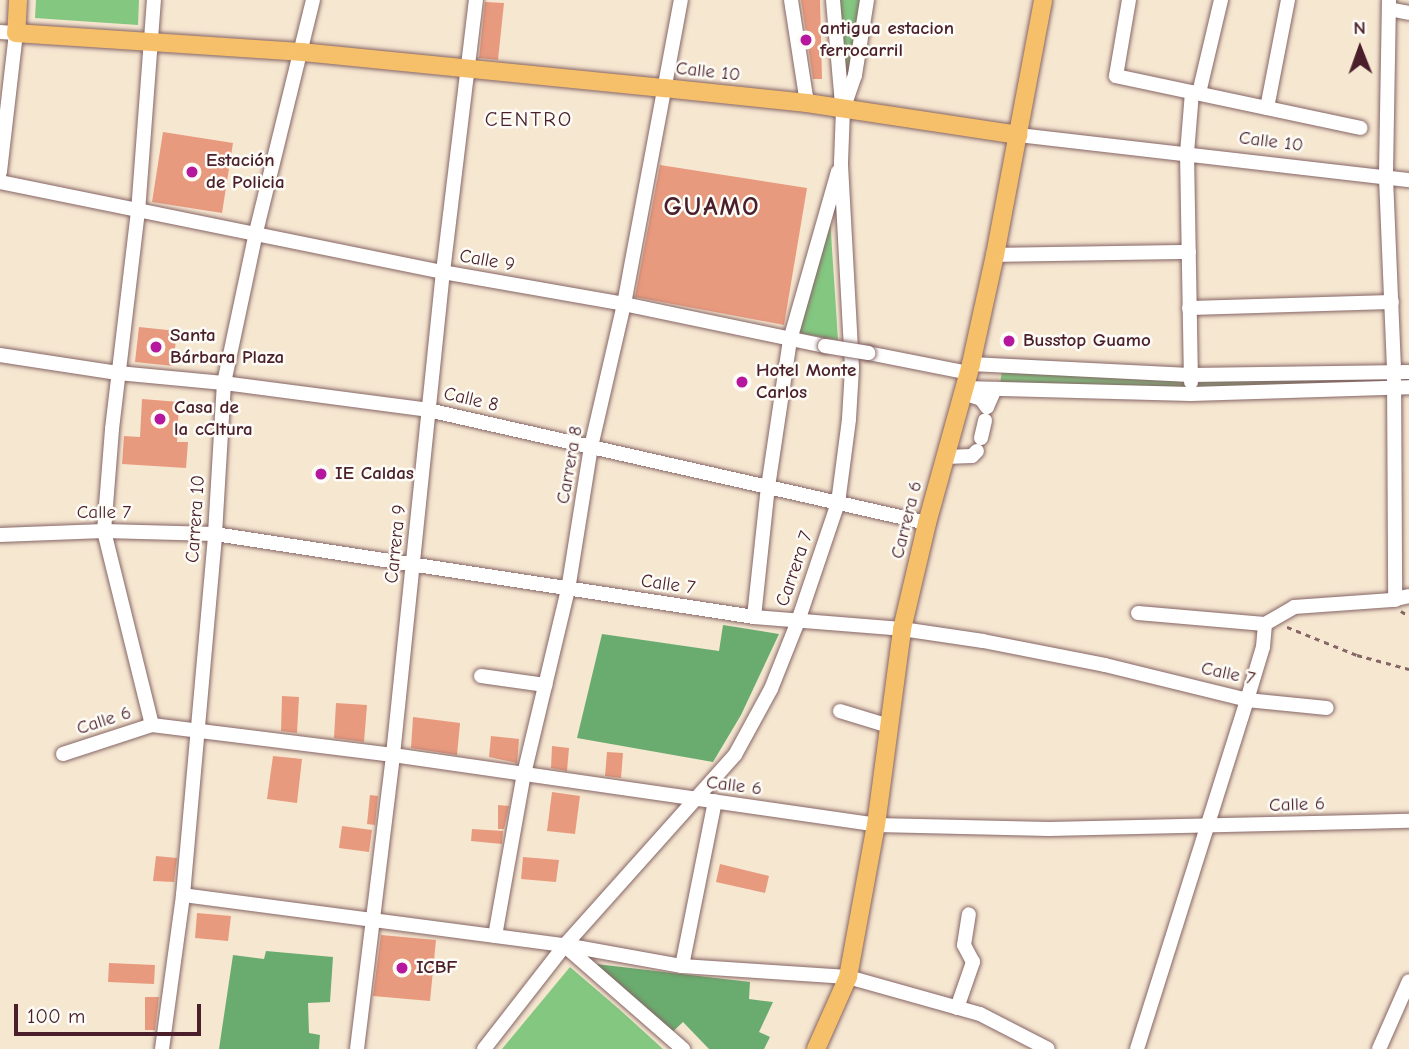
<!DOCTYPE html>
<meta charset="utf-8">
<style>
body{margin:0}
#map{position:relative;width:1409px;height:1049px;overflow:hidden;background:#f6e7d1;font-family:"Comic Neue",sans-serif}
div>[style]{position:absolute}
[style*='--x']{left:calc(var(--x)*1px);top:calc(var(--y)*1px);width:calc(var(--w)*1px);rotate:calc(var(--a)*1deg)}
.green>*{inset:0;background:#83c781}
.forest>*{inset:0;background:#6aac6f}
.building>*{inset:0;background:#e89a7e}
.path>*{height:2.5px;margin-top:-1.25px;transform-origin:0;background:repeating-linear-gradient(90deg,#866565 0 5px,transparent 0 10px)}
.roads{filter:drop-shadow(0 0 2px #866565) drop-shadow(0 0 2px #866565)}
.minor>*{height:14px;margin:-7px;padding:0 7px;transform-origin:7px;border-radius:7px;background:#fff}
.major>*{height:18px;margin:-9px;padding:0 9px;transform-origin:9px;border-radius:9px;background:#f6c06b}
.bridges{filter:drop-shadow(0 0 2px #866565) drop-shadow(0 0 2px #866565)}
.minor-bridge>*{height:14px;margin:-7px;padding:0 7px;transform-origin:7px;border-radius:7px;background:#fff}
.dots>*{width:19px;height:19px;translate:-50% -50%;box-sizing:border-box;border:4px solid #fdfcf7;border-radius:50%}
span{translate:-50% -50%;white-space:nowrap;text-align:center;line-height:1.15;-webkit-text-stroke:5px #fdfcf7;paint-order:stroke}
.poi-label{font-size:19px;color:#4a1f2b;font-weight:700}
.left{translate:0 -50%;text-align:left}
.street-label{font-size:19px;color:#4a1f2b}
.neighbourhood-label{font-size:21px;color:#4a1f2b;letter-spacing:2px}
.district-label{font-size:26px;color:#4a1f2b;font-weight:700;letter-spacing:2px}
.north{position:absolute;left:1325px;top:14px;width:70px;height:70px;-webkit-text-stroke:5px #fdfcf7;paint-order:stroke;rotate:359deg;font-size:19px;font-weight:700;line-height:28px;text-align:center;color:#4a1f2b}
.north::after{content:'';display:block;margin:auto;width:24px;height:32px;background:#4a1f2b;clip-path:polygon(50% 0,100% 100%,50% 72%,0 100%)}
.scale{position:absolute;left:14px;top:1004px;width:187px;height:32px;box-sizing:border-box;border:4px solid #4a1f2b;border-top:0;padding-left:9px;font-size:21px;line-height:24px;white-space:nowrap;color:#4a1f2b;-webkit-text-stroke:5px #fdfcf7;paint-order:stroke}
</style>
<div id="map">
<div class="green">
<div style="clip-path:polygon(36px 0,139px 0,138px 25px,35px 18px)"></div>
<div style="clip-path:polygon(833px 0,862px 0,848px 104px,833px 103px)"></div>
<div style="clip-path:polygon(829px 203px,838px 340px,798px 333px)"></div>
<div style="clip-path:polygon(1002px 370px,1187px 378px,1186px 390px,1000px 384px)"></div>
<div style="clip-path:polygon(1384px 375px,1384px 384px,1196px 390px,1195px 378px)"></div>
<div style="clip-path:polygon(570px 967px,619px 1009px,663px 1049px,502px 1049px)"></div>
</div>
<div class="forest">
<div style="clip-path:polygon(723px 625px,779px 634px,741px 715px,713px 762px,577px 738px,602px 634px,719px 651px)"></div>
<div style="clip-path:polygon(266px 951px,333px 957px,330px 1002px,308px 1003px,309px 1033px,320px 1035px,319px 1049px,219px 1049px,233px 955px,264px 959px)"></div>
<div style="clip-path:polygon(579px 962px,750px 982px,749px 999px,773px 1002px,759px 1032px,770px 1037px,764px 1049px,709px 1049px,683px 1022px,667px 1037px)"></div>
</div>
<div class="building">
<div style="clip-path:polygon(801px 0,820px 0,822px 79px,813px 79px)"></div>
<div style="clip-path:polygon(485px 2px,504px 3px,498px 60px,479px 58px)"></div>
<div style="clip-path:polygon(163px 132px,233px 143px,222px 213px,152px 202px)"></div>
<div style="clip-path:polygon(660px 165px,807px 188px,784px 325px,635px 297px)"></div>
<div style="clip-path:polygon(139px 327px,177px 331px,173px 366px,135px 362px)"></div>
<div style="clip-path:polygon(142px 399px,179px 402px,177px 442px,188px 442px,186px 468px,122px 464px,124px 436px,140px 437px)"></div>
<div style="clip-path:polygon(282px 696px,299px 697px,297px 733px,281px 731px)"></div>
<div style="clip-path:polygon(336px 703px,367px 705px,364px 742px,334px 738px)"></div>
<div style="clip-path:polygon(413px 717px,460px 723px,457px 755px,411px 748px)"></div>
<div style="clip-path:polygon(491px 736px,519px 739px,517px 763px,489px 757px)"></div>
<div style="clip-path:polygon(552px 746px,569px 748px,567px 771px,551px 768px)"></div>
<div style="clip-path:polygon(607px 752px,623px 753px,621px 778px,605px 776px)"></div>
<div style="clip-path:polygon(273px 756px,302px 759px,297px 803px,267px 799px)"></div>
<div style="clip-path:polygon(552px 792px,580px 796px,575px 834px,547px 831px)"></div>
<div style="clip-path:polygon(370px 795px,378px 796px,375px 825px,367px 824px)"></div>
<div style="clip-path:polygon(498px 805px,509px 806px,504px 829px,498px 829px)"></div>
<div style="clip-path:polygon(342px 826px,372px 830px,369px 852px,339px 848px)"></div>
<div style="clip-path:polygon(472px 829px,503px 831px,502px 844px,471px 841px)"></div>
<div style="clip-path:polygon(156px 856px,177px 858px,174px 882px,153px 881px)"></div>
<div style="clip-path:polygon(523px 857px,559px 860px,556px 882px,521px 879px)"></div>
<div style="clip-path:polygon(720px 864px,769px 876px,765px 893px,716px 882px)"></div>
<div style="clip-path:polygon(197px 913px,231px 916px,228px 941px,195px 938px)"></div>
<div style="clip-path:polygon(381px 935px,436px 940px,430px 1001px,373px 996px)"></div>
<div style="clip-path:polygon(109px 963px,155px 965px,154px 984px,108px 982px)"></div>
<div style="clip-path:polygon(145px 997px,159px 997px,155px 1030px,145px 1030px)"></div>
</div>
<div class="path">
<div style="--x:1401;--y:611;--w:9;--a:32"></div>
<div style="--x:1287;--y:627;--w:75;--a:21.8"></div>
<div style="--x:1357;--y:655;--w:54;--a:15.1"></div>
</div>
<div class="roads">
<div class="minor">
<div style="--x:791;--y:0;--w:104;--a:81.2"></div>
<div style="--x:833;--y:0;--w:105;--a:85.1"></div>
<div style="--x:1129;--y:0;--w:77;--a:99.7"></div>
<div style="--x:1116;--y:76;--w:250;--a:12"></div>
<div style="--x:1389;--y:0;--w:178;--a:91"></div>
<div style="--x:1386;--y:178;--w:194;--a:87.6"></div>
<div style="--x:1394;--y:372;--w:228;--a:89.7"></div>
<div style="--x:1389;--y:9;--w:20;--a:11"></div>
<div style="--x:0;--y:32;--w:16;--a:4"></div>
<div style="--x:16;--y:33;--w:140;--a:96.6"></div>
<div style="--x:1199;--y:93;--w:96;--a:-76.7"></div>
<div style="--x:1267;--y:108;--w:110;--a:-79"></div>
<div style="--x:1019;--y:135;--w:393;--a:6.6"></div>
<div style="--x:0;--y:182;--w:452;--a:11.5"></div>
<div style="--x:443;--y:272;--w:184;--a:10"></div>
<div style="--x:624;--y:304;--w:205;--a:11.8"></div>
<div style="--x:995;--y:255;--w:194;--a:-0.9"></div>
<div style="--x:1189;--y:308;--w:203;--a:-1.7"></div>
<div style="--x:868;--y:353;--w:103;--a:11.2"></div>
<div style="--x:0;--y:355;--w:119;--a:8.7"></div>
<div style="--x:118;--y:373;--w:106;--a:5.4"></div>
<div style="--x:224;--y:383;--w:206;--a:7.5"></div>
<div style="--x:428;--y:410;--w:512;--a:12.76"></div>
<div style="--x:971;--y:364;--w:219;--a:2.9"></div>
<div style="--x:1190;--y:375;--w:219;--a:-0.8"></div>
<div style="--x:1191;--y:382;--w:229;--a:-91"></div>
<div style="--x:1187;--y:153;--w:61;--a:-85.3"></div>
<div style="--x:964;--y:388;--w:227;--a:1.5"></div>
<div style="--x:1191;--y:394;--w:218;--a:-1.8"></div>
<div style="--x:963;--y:393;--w:19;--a:18"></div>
<div style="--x:981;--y:399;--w:10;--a:53"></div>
<div style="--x:987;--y:407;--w:20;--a:-66"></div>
<div style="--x:981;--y:438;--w:18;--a:-77"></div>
<div style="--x:945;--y:457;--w:27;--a:-2"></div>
<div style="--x:972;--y:456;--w:7;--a:-45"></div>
<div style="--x:0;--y:535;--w:104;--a:-2.2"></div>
<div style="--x:104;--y:531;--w:111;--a:1.5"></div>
<div style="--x:215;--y:534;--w:545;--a:8.75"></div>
<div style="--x:754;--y:617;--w:148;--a:4.6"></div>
<div style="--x:902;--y:629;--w:82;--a:8.4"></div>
<div style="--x:983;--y:641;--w:124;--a:11.1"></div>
<div style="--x:1105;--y:665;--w:146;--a:13.8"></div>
<div style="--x:1247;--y:700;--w:80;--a:5.7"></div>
<div style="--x:1138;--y:613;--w:127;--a:5"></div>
<div style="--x:1265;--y:624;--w:34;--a:-30"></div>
<div style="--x:1294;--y:607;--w:98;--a:-4.1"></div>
<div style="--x:1392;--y:600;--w:17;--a:-13"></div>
<div style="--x:754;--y:617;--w:131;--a:-83.9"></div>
<div style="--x:768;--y:487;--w:149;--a:-81.5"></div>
<div style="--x:790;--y:340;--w:175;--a:-74.1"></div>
<div style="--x:481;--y:676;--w:65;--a:8"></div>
<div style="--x:840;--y:711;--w:51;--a:17"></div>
<div style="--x:152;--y:725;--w:200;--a:-103.9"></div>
<div style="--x:104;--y:531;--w:102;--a:-85.5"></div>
<div style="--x:112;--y:429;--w:219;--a:-83.2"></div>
<div style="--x:138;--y:212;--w:213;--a:-85.7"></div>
<div style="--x:63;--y:754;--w:94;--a:-18"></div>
<div style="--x:152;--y:725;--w:243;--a:7.1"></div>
<div style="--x:393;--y:755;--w:488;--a:8.2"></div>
<div style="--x:876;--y:825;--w:173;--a:1.3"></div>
<div style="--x:1049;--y:829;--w:360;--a:-1.3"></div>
<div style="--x:183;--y:895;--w:385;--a:7.5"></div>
<div style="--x:565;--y:945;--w:119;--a:10.2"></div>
<div style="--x:682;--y:966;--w:166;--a:3.8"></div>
<div style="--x:848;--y:977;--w:137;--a:15.7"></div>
<div style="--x:980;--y:1014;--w:76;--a:27.2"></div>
<div style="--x:495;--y:936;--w:165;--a:-79.9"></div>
<div style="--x:524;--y:774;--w:189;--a:-76.6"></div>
<div style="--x:568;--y:590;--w:145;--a:-80.9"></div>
<div style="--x:591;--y:447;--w:147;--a:-77"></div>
<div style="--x:624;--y:304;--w:309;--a:-79.4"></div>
<div style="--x:565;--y:946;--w:157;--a:41.1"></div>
<div style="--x:682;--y:966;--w:168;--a:-78.7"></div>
<div style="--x:957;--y:1008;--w:49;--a:-70.8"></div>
<div style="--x:973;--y:962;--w:19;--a:-118"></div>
<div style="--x:964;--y:945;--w:31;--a:-81"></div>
<div style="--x:162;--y:1049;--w:155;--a:-82.2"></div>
<div style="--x:183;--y:895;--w:362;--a:-84.9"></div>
<div style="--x:215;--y:534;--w:151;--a:-86.6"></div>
<div style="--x:224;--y:383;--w:154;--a:-78"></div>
<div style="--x:256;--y:232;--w:239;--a:-76.2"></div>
<div style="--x:357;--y:1049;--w:296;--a:-83"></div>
<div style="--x:393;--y:755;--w:486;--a:-84.1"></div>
<div style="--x:443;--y:272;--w:274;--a:-83.1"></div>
<div style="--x:484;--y:1049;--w:132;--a:-52.1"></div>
<div style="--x:565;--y:945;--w:255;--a:-48.2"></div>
<div style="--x:735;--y:755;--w:75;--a:-61.4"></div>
<div style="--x:771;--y:689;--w:73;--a:-68.3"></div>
<div style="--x:798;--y:621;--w:125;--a:-71.3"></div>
<div style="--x:838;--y:503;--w:85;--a:-82.5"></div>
<div style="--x:849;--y:419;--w:51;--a:-86.6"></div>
<div style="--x:852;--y:368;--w:206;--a:-93.1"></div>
<div style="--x:841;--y:162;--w:52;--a:-87.8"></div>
<div style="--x:843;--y:110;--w:37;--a:-71"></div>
<div style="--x:855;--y:75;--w:76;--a:-80.9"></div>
<div style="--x:1137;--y:1049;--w:366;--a:-72.5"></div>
<div style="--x:1247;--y:700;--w:55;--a:-73.2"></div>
<div style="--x:1263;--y:647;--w:23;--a:-85"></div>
<div style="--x:1379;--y:1049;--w:74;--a:-66.2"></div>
</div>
<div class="major">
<div style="--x:18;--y:0;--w:33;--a:93"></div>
<div style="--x:16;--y:33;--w:287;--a:3.8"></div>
<div style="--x:302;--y:52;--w:364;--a:5.7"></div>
<div style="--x:664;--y:88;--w:144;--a:6"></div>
<div style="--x:807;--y:103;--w:214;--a:8.6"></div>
<div style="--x:816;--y:1049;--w:79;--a:-66"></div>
<div style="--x:848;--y:977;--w:155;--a:-79.6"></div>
<div style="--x:876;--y:825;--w:198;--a:-82.4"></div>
<div style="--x:902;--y:629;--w:109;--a:-76.7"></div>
<div style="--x:927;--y:523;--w:165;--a:-74.5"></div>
<div style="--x:971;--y:364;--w:112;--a:-77.6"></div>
<div style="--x:995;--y:255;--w:259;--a:-79.3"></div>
</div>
</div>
<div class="bridges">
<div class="minor-bridge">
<div style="--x:825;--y:346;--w:44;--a:9.2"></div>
</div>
</div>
<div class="dots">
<div style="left:806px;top:40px;background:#b5179e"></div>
<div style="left:192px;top:172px;background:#b5179e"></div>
<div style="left:1009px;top:341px;background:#b5179e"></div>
<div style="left:156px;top:347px;background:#b5179e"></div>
<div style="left:742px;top:382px;background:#b5179e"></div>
<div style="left:160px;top:419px;background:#b5179e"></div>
<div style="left:321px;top:474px;background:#b5179e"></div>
<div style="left:402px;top:968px;background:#b5179e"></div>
</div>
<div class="poi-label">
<span class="left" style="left:820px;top:40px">antigua estacion<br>ferrocarril</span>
<span class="left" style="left:206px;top:172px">Estación<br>de Policia</span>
<span class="left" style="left:170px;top:347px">Santa<br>Bárbara Plaza</span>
<span class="left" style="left:1023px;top:341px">Busstop Guamo</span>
<span class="left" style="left:756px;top:382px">Hotel Monte<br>Carlos</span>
<span class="left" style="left:174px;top:419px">Casa de<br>la cCltura</span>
<span class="left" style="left:335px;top:474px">IE Caldas</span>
<span class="left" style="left:416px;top:968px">ICBF</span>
</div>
<div class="street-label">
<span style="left:708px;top:72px;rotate:6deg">Calle 10</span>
<span style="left:1271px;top:142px;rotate:7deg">Calle 10</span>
<span style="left:487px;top:261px;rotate:10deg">Calle 9</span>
<span style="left:471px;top:400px;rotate:13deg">Calle 8</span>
<span style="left:570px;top:465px;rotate:-80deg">Carrera 8</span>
<span style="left:104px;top:513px">Calle 7</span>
<span style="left:196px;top:519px;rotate:-86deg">Carrera 10</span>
<span style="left:907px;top:520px;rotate:-76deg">Carrera 6</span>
<span style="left:396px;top:544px;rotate:-84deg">Carrera 9</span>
<span style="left:795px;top:569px;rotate:-71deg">Carrera 7</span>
<span style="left:668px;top:585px;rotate:8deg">Calle 7</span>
<span style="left:1228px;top:674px;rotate:12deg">Calle 7</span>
<span style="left:104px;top:721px;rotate:-18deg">Calle 6</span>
<span style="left:734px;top:786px;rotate:7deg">Calle 6</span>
<span style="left:1297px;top:805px;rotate:-2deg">Calle 6</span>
</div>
<div class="neighbourhood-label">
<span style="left:529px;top:119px">CENTRO</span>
</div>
<div class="district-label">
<span style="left:712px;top:208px">GUAMO</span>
</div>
<div class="north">N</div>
<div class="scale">100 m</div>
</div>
